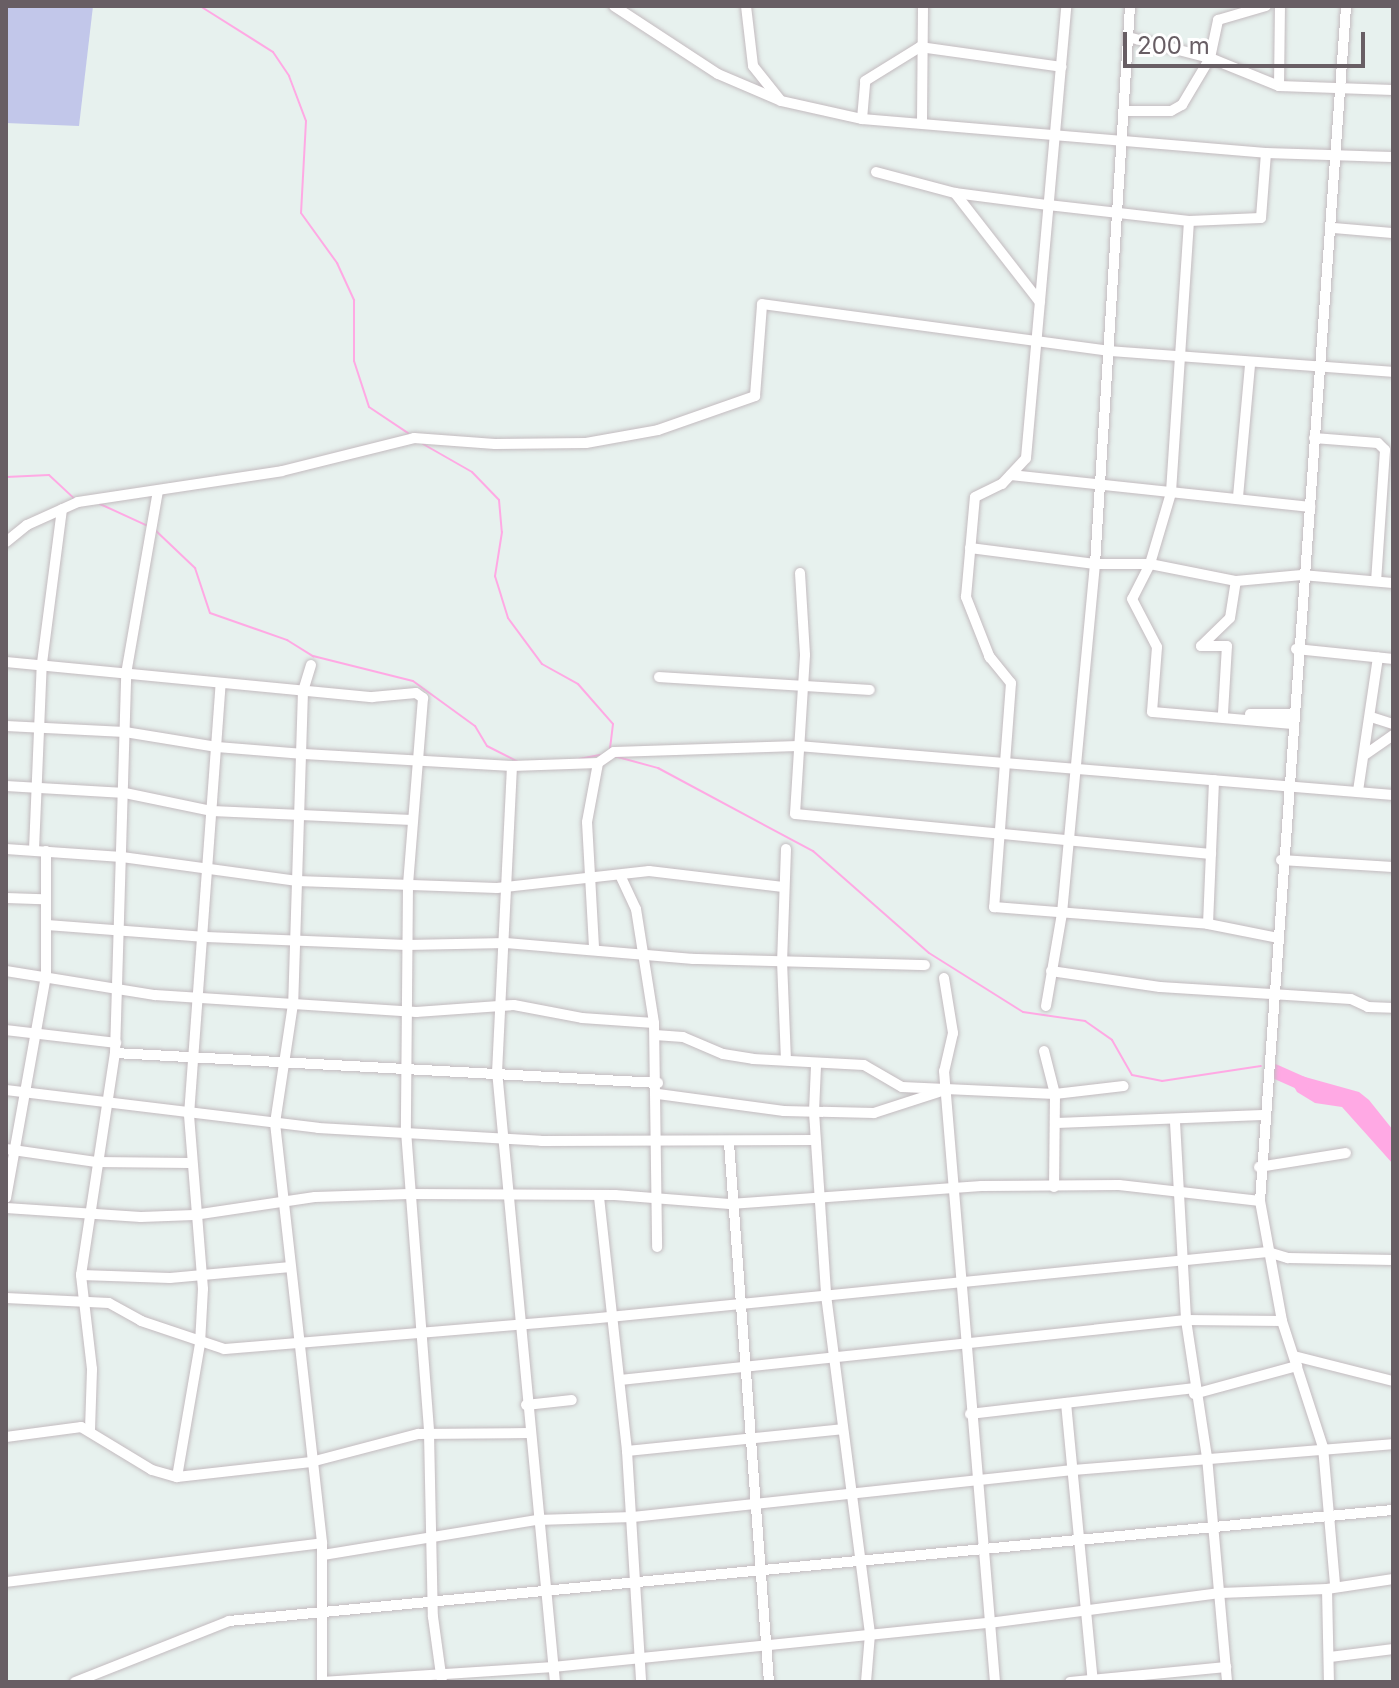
<!DOCTYPE html>
<style>
body{margin:0}
#map{position:relative;width:1399px;height:1688px;overflow:hidden;background:#e7f1ee;font-family:Inter,sans-serif}
div>[style]{position:absolute}
[style*='--x']{left:calc(var(--x)*1px);top:calc(var(--y)*1px);width:calc(var(--w)*1px);rotate:calc(var(--a)*1deg)}
.green>*{inset:0;background:#c2c7ea}
.water>*{inset:0;background:#ffa9e4}
.stream>*{height:2px;margin:-1px;padding:0 1px;transform-origin:1px;border-radius:1px;background:#ffa9e4}
.river>*{height:14px;margin:-7px;padding:0 7px;transform-origin:7px;border-radius:7px;background:#ffa9e4}
.roads{filter:drop-shadow(0 0 2px #c3bbbf) drop-shadow(0 0 2px #c3bbbf)}
.minor>*{height:10px;margin:-5px;padding:0 5px;transform-origin:5px;border-radius:5px;background:#fff}
span{translate:-50% -50%;white-space:nowrap;text-align:center;line-height:1.15;-webkit-text-stroke:8px #fff;paint-order:stroke}
.frame{position:absolute;inset:0;border:8px solid #685e64;pointer-events:none}
.scale{position:absolute;left:1123px;top:32px;width:242px;height:36px;box-sizing:border-box;border:4px solid #685e64;border-top:0;padding-left:10px;font-size:24px;line-height:28px;white-space:nowrap;color:#685e64;-webkit-text-stroke:6px #fff;paint-order:stroke}
</style>
<div id="map">
<div class="green">
<div style="clip-path:polygon(6px 6px,93px 6px,79px 126px,6px 123px)"></div>
</div>
<div class="water">
<div style="clip-path:polygon(1298px 1075px,1359px 1092px,1369px 1100px,1393px 1130px,1393px 1164px,1342px 1107px,1315px 1103px,1297px 1092px,1288px 1076px)"></div>
</div>
<div class="stream">
<div style="--x:200;--y:6;--w:86;--a:32.2"></div>
<div style="--x:273;--y:52;--w:29;--a:56"></div>
<div style="--x:289;--y:76;--w:48;--a:69.3"></div>
<div style="--x:306;--y:121;--w:92;--a:93.1"></div>
<div style="--x:301;--y:213;--w:62;--a:54.2"></div>
<div style="--x:337;--y:263;--w:41;--a:65.3"></div>
<div style="--x:354;--y:300;--w:61;--a:90"></div>
<div style="--x:354;--y:361;--w:48;--a:71.9"></div>
<div style="--x:369;--y:407;--w:47;--a:33.7"></div>
<div style="--x:423;--y:444;--w:56;--a:29.7"></div>
<div style="--x:472;--y:472;--w:39;--a:46"></div>
<div style="--x:499;--y:500;--w:32;--a:85"></div>
<div style="--x:502;--y:532;--w:45;--a:99"></div>
<div style="--x:495;--y:576;--w:44;--a:72.8"></div>
<div style="--x:508;--y:618;--w:57;--a:53.5"></div>
<div style="--x:542;--y:664;--w:41;--a:29.1"></div>
<div style="--x:578;--y:684;--w:53;--a:48.8"></div>
<div style="--x:613;--y:724;--w:25;--a:97"></div>
<div style="--x:6;--y:477;--w:43;--a:-2.7"></div>
<div style="--x:49;--y:475;--w:35;--a:43"></div>
<div style="--x:100;--y:504;--w:53;--a:24.6"></div>
<div style="--x:154;--y:529;--w:57;--a:43.6"></div>
<div style="--x:195;--y:568;--w:47;--a:71.6"></div>
<div style="--x:210;--y:613;--w:82;--a:19.3"></div>
<div style="--x:287;--y:640;--w:31;--a:32"></div>
<div style="--x:313;--y:656;--w:103;--a:14"></div>
<div style="--x:413;--y:681;--w:77;--a:36"></div>
<div style="--x:475;--y:726;--w:23;--a:59"></div>
<div style="--x:487;--y:746;--w:34;--a:27"></div>
<div style="--x:614;--y:756;--w:46;--a:15.3"></div>
<div style="--x:658;--y:768;--w:176;--a:28.2"></div>
<div style="--x:813;--y:851;--w:154;--a:41.3"></div>
<div style="--x:929;--y:953;--w:111;--a:32.1"></div>
<div style="--x:1023;--y:1012;--w:63;--a:8.3"></div>
<div style="--x:1085;--y:1021;--w:33;--a:35"></div>
<div style="--x:1112;--y:1040;--w:40;--a:60.3"></div>
<div style="--x:1132;--y:1075;--w:31;--a:11"></div>
<div style="--x:1162;--y:1081;--w:100;--a:-8.6"></div>
<div style="--x:579;--y:759;--w:21;--a:-11"></div>
</div>
<div class="river">
<div style="--x:1274;--y:1071;--w:32;--a:24"></div>
</div>
<div class="roads">
<div class="minor">
<div style="--x:614;--y:6;--w:124;--a:33.2"></div>
<div style="--x:718;--y:74;--w:66;--a:23.1"></div>
<div style="--x:746;--y:6;--w:60;--a:83.3"></div>
<div style="--x:753;--y:66;--w:45;--a:51.3"></div>
<div style="--x:781;--y:101;--w:83;--a:12.5"></div>
<div style="--x:862;--y:119;--w:405;--a:4.8"></div>
<div style="--x:1266;--y:153;--w:127;--a:1.8"></div>
<div style="--x:1128;--y:37;--w:85;--a:14.4"></div>
<div style="--x:1210;--y:58;--w:74;--a:22.1"></div>
<div style="--x:1279;--y:86;--w:114;--a:2"></div>
<div style="--x:1279;--y:86;--w:80;--a:-89.3"></div>
<div style="--x:1127;--y:111;--w:44;--a:0"></div>
<div style="--x:1171;--y:111;--w:13;--a:-29"></div>
<div style="--x:1182;--y:105;--w:55;--a:-59.2"></div>
<div style="--x:1210;--y:58;--w:39;--a:-78"></div>
<div style="--x:1218;--y:20;--w:50;--a:-16.3"></div>
<div style="--x:862;--y:119;--w:38;--a:-85"></div>
<div style="--x:865;--y:81;--w:65;--a:-31.7"></div>
<div style="--x:920;--y:47;--w:143;--a:8"></div>
<div style="--x:922;--y:121;--w:115;--a:-89.5"></div>
<div style="--x:876;--y:172;--w:82;--a:14.9"></div>
<div style="--x:955;--y:193;--w:94;--a:7.4"></div>
<div style="--x:1048;--y:205;--w:142;--a:6.5"></div>
<div style="--x:1189;--y:221;--w:72;--a:-2.4"></div>
<div style="--x:1261;--y:218;--w:65;--a:-85.6"></div>
<div style="--x:955;--y:193;--w:138;--a:52.1"></div>
<div style="--x:1189;--y:221;--w:273;--a:93.8"></div>
<div style="--x:1171;--y:493;--w:74;--a:106.5"></div>
<div style="--x:1150;--y:564;--w:39;--a:117"></div>
<div style="--x:1132;--y:599;--w:54;--a:62.5"></div>
<div style="--x:1157;--y:647;--w:65;--a:94.4"></div>
<div style="--x:1152;--y:712;--w:142;--a:4.9"></div>
<div style="--x:1333;--y:228;--w:60;--a:4.8"></div>
<div style="--x:1314;--y:438;--w:64;--a:4.5"></div>
<div style="--x:1378;--y:443;--w:10;--a:45"></div>
<div style="--x:1385;--y:450;--w:131;--a:93.9"></div>
<div style="--x:1011;--y:475;--w:301;--a:6.1"></div>
<div style="--x:1238;--y:497;--w:134;--a:-84.8"></div>
<div style="--x:6;--y:542;--w:27;--a:-39"></div>
<div style="--x:27;--y:525;--w:56;--a:-24.3"></div>
<div style="--x:78;--y:502;--w:206;--a:-8.6"></div>
<div style="--x:282;--y:471;--w:136;--a:-14"></div>
<div style="--x:414;--y:438;--w:81;--a:4.2"></div>
<div style="--x:495;--y:444;--w:91;--a:-0.6"></div>
<div style="--x:586;--y:443;--w:73;--a:-10.2"></div>
<div style="--x:658;--y:430;--w:103;--a:-19.3"></div>
<div style="--x:755;--y:396;--w:92;--a:-85.6"></div>
<div style="--x:762;--y:304;--w:350;--a:7.7"></div>
<div style="--x:1109;--y:351;--w:285;--a:4.2"></div>
<div style="--x:970;--y:548;--w:126;--a:7.3"></div>
<div style="--x:1095;--y:564;--w:55;--a:0"></div>
<div style="--x:1150;--y:564;--w:88;--a:11.2"></div>
<div style="--x:1236;--y:581;--w:66;--a:-5.2"></div>
<div style="--x:1302;--y:575;--w:91;--a:5"></div>
<div style="--x:800;--y:573;--w:82;--a:86.5"></div>
<div style="--x:805;--y:655;--w:159;--a:93.6"></div>
<div style="--x:795;--y:814;--w:418;--a:5.5"></div>
<div style="--x:1296;--y:649;--w:98;--a:5.9"></div>
<div style="--x:989;--y:656;--w:35;--a:51"></div>
<div style="--x:1011;--y:683;--w:225;--a:94.3"></div>
<div style="--x:994;--y:907;--w:215;--a:4.5"></div>
<div style="--x:1208;--y:924;--w:71;--a:11.3"></div>
<div style="--x:990;--y:658;--w:66;--a:-111.5"></div>
<div style="--x:966;--y:597;--w:100;--a:-84.9"></div>
<div style="--x:975;--y:497;--w:30;--a:-26"></div>
<div style="--x:1002;--y:484;--w:35;--a:-47"></div>
<div style="--x:1026;--y:458;--w:454;--a:-84.9"></div>
<div style="--x:6;--y:662;--w:368;--a:5.5"></div>
<div style="--x:372;--y:697;--w:44;--a:-5.2"></div>
<div style="--x:416;--y:693;--w:9;--a:36"></div>
<div style="--x:423;--y:698;--w:187;--a:94.6"></div>
<div style="--x:408;--y:884;--w:247;--a:90.5"></div>
<div style="--x:406;--y:1131;--w:303;--a:85.6"></div>
<div style="--x:429;--y:1433;--w:184;--a:88.8"></div>
<div style="--x:433;--y:1617;--w:66;--a:82.1"></div>
<div style="--x:311;--y:665;--w:27;--a:107"></div>
<div style="--x:303;--y:691;--w:313;--a:91.8"></div>
<div style="--x:293;--y:1004;--w:120;--a:98.6"></div>
<div style="--x:275;--y:1123;--w:423;--a:83.6"></div>
<div style="--x:322;--y:1543;--w:139;--a:90"></div>
<div style="--x:659;--y:677;--w:211;--a:3.5"></div>
<div style="--x:1223;--y:713;--w:67;--a:-86.6"></div>
<div style="--x:1227;--y:646;--w:26;--a:180"></div>
<div style="--x:1201;--y:646;--w:40;--a:-44"></div>
<div style="--x:1230;--y:618;--w:37;--a:-81"></div>
<div style="--x:1250;--y:714;--w:44;--a:0"></div>
<div style="--x:1371;--y:717;--w:23;--a:18"></div>
<div style="--x:6;--y:726;--w:119;--a:2.9"></div>
<div style="--x:125;--y:732;--w:93;--a:9.3"></div>
<div style="--x:217;--y:747;--w:87;--a:4.6"></div>
<div style="--x:304;--y:754;--w:208;--a:3.3"></div>
<div style="--x:512;--y:766;--w:86;--a:-2"></div>
<div style="--x:1366;--y:754;--w:33;--a:-35"></div>
<div style="--x:512;--y:766;--w:305;--a:92.8"></div>
<div style="--x:497;--y:1071;--w:614;--a:84.58"></div>
<div style="--x:6;--y:786;--w:119;--a:3.4"></div>
<div style="--x:125;--y:793;--w:89;--a:11.7"></div>
<div style="--x:212;--y:811;--w:200;--a:2.6"></div>
<div style="--x:1358;--y:791;--w:135;--a:-81.5"></div>
<div style="--x:6;--y:849;--w:116;--a:3.9"></div>
<div style="--x:122;--y:857;--w:177;--a:7.8"></div>
<div style="--x:297;--y:881;--w:200;--a:2"></div>
<div style="--x:497;--y:888;--w:153;--a:-6.4"></div>
<div style="--x:649;--y:871;--w:135;--a:6.8"></div>
<div style="--x:786;--y:849;--w:112;--a:92"></div>
<div style="--x:782;--y:961;--w:98;--a:87.7"></div>
<div style="--x:34;--y:850;--w:187;--a:-87.6"></div>
<div style="--x:42;--y:663;--w:155;--a:-82.6"></div>
<div style="--x:1281;--y:860;--w:112;--a:3.6"></div>
<div style="--x:620;--y:875;--w:38;--a:65"></div>
<div style="--x:636;--y:909;--w:115;--a:81"></div>
<div style="--x:654;--y:1023;--w:224;--a:89.2"></div>
<div style="--x:6;--y:898;--w:37;--a:2"></div>
<div style="--x:1208;--y:924;--w:144;--a:-87.6"></div>
<div style="--x:47;--y:925;--w:159;--a:4.3"></div>
<div style="--x:206;--y:937;--w:201;--a:2.3"></div>
<div style="--x:407;--y:945;--w:99;--a:-1.2"></div>
<div style="--x:506;--y:943;--w:188;--a:4.9"></div>
<div style="--x:693;--y:959;--w:232;--a:1.5"></div>
<div style="--x:594;--y:947;--w:125;--a:-93.2"></div>
<div style="--x:587;--y:822;--w:60;--a:-79.4"></div>
<div style="--x:598;--y:763;--w:19;--a:-35"></div>
<div style="--x:614;--y:752;--w:184;--a:-1.9"></div>
<div style="--x:798;--y:746;--w:597;--a:4.71"></div>
<div style="--x:6;--y:971;--w:151;--a:9.2"></div>
<div style="--x:155;--y:995;--w:262;--a:3.7"></div>
<div style="--x:416;--y:1012;--w:98;--a:-4.1"></div>
<div style="--x:514;--y:1005;--w:69;--a:10.8"></div>
<div style="--x:582;--y:1018;--w:72;--a:4"></div>
<div style="--x:1051;--y:971;--w:110;--a:8.4"></div>
<div style="--x:1160;--y:987;--w:191;--a:3.6"></div>
<div style="--x:1351;--y:999;--w:19;--a:25"></div>
<div style="--x:1368;--y:1007;--w:25;--a:2"></div>
<div style="--x:944;--y:978;--w:56;--a:80.7"></div>
<div style="--x:953;--y:1033;--w:39;--a:103"></div>
<div style="--x:944;--y:1071;--w:613;--a:85.23"></div>
<div style="--x:1046;--y:1006;--w:94;--a:-80.2"></div>
<div style="--x:1062;--y:913;--w:351;--a:-84.6"></div>
<div style="--x:1095;--y:564;--w:559;--a:-86.41"></div>
<div style="--x:6;--y:1030;--w:111;--a:6.7"></div>
<div style="--x:655;--y:1035;--w:28;--a:4"></div>
<div style="--x:683;--y:1037;--w:43;--a:23"></div>
<div style="--x:723;--y:1054;--w:30;--a:9"></div>
<div style="--x:753;--y:1059;--w:111;--a:3.1"></div>
<div style="--x:864;--y:1065;--w:44;--a:30.1"></div>
<div style="--x:902;--y:1087;--w:153;--a:2.6"></div>
<div style="--x:1055;--y:1094;--w:69;--a:-6.6"></div>
<div style="--x:1044;--y:1051;--w:44;--a:75.7"></div>
<div style="--x:1055;--y:1094;--w:93;--a:90.6"></div>
<div style="--x:115;--y:1053;--w:544;--a:3.16"></div>
<div style="--x:816;--y:1066;--w:46;--a:92.5"></div>
<div style="--x:814;--y:1112;--w:183;--a:86.2"></div>
<div style="--x:826;--y:1295;--w:342;--a:82.6"></div>
<div style="--x:870;--y:1634;--w:48;--a:94.8"></div>
<div style="--x:6;--y:1090;--w:314;--a:6.9"></div>
<div style="--x:318;--y:1128;--w:223;--a:3.3"></div>
<div style="--x:541;--y:1141;--w:274;--a:-0.2"></div>
<div style="--x:658;--y:1094;--w:127;--a:7.7"></div>
<div style="--x:784;--y:1111;--w:90;--a:1.3"></div>
<div style="--x:874;--y:1113;--w:68;--a:-17.9"></div>
<div style="--x:1175;--y:1122;--w:198;--a:86.8"></div>
<div style="--x:1186;--y:1320;--w:139;--a:81.3"></div>
<div style="--x:1207;--y:1457;--w:226;--a:84.9"></div>
<div style="--x:1055;--y:1123;--w:209;--a:-2.2"></div>
<div style="--x:729;--y:1143;--w:540;--a:85.76"></div>
<div style="--x:6;--y:1149;--w:91;--a:8.2"></div>
<div style="--x:96;--y:1162;--w:94;--a:0.6"></div>
<div style="--x:1259;--y:1167;--w:88;--a:-9.1"></div>
<div style="--x:599;--y:1197;--w:256;--a:83.7"></div>
<div style="--x:627;--y:1451;--w:231;--a:86.5"></div>
<div style="--x:6;--y:1198;--w:226;--a:-79.8"></div>
<div style="--x:46;--y:976;--w:125;--a:-90"></div>
<div style="--x:1260;--y:1201;--w:122;--a:79.6"></div>
<div style="--x:1282;--y:1321;--w:133;--a:72"></div>
<div style="--x:1323;--y:1447;--w:138;--a:85"></div>
<div style="--x:6;--y:1208;--w:135;--a:3.8"></div>
<div style="--x:141;--y:1217;--w:53;--a:-2.2"></div>
<div style="--x:194;--y:1215;--w:122;--a:-8.5"></div>
<div style="--x:315;--y:1197;--w:94;--a:-1.8"></div>
<div style="--x:409;--y:1194;--w:206;--a:0.3"></div>
<div style="--x:615;--y:1195;--w:115;--a:4.5"></div>
<div style="--x:730;--y:1204;--w:252;--a:-4.1"></div>
<div style="--x:981;--y:1186;--w:138;--a:-0.4"></div>
<div style="--x:1119;--y:1185;--w:142;--a:6.5"></div>
<div style="--x:1260;--y:1201;--w:1198;--a:-85.88"></div>
<div style="--x:81;--y:1275;--w:89;--a:1.9"></div>
<div style="--x:170;--y:1278;--w:121;--a:-5.2"></div>
<div style="--x:6;--y:1298;--w:103;--a:2.8"></div>
<div style="--x:109;--y:1303;--w:37;--a:29"></div>
<div style="--x:141;--y:1321;--w:88;--a:18.6"></div>
<div style="--x:224;--y:1349;--w:366;--a:-4.7"></div>
<div style="--x:589;--y:1319;--w:682;--a:-5.64"></div>
<div style="--x:1268;--y:1252;--w:21;--a:17"></div>
<div style="--x:1288;--y:1258;--w:105;--a:1.1"></div>
<div style="--x:1294;--y:1356;--w:102;--a:14.2"></div>
<div style="--x:620;--y:1380;--w:569;--a:-6.05"></div>
<div style="--x:1186;--y:1320;--w:96;--a:0.6"></div>
<div style="--x:1194;--y:1394;--w:107;--a:-15.2"></div>
<div style="--x:1066;--y:1403;--w:280;--a:84.5"></div>
<div style="--x:526;--y:1405;--w:46;--a:-6.2"></div>
<div style="--x:970;--y:1414;--w:226;--a:-6.6"></div>
<div style="--x:90;--y:1430;--w:61;--a:-88.1"></div>
<div style="--x:92;--y:1369;--w:95;--a:-96.7"></div>
<div style="--x:81;--y:1275;--w:225;--a:-81.3"></div>
<div style="--x:115;--y:1053;--w:379;--a:-88.3"></div>
<div style="--x:126;--y:674;--w:186;--a:-80.1"></div>
<div style="--x:6;--y:1437;--w:76;--a:-7.6"></div>
<div style="--x:81;--y:1427;--w:83;--a:31.2"></div>
<div style="--x:152;--y:1470;--w:26;--a:16"></div>
<div style="--x:177;--y:1477;--w:135;--a:-6.4"></div>
<div style="--x:311;--y:1462;--w:111;--a:-14.7"></div>
<div style="--x:418;--y:1434;--w:111;--a:-0.5"></div>
<div style="--x:627;--y:1451;--w:216;--a:-5.8"></div>
<div style="--x:177;--y:1477;--w:135;--a:-80.2"></div>
<div style="--x:200;--y:1344;--w:55;--a:-86.9"></div>
<div style="--x:203;--y:1289;--w:175;--a:-94.6"></div>
<div style="--x:189;--y:1115;--w:432;--a:-85.8"></div>
<div style="--x:323;--y:1555;--w:217;--a:-9.3"></div>
<div style="--x:537;--y:1520;--w:96;--a:-1.8"></div>
<div style="--x:633;--y:1517;--w:442;--a:-6.1"></div>
<div style="--x:1072;--y:1470;--w:322;--a:-4.6"></div>
<div style="--x:6;--y:1582;--w:318;--a:-7"></div>
<div style="--x:1327;--y:1589;--w:93;--a:88.8"></div>
<div style="--x:1330;--y:1657;--w:64;--a:-7.2"></div>
<div style="--x:75;--y:1682;--w:166;--a:-21.6"></div>
<div style="--x:229;--y:1621;--w:1169;--a:-5.45"></div>
<div style="--x:323;--y:1682;--w:230;--a:-3.7"></div>
<div style="--x:553;--y:1667;--w:438;--a:-5.8"></div>
<div style="--x:989;--y:1623;--w:233;--a:-7.4"></div>
<div style="--x:1220;--y:1593;--w:107;--a:-2.1"></div>
<div style="--x:1327;--y:1589;--w:67;--a:-8.6"></div>
<div style="--x:1070;--y:1682;--w:157;--a:-5.5"></div>
</div>
</div>
<div class="frame"></div>
<div class="scale">200 m</div>
</div>
